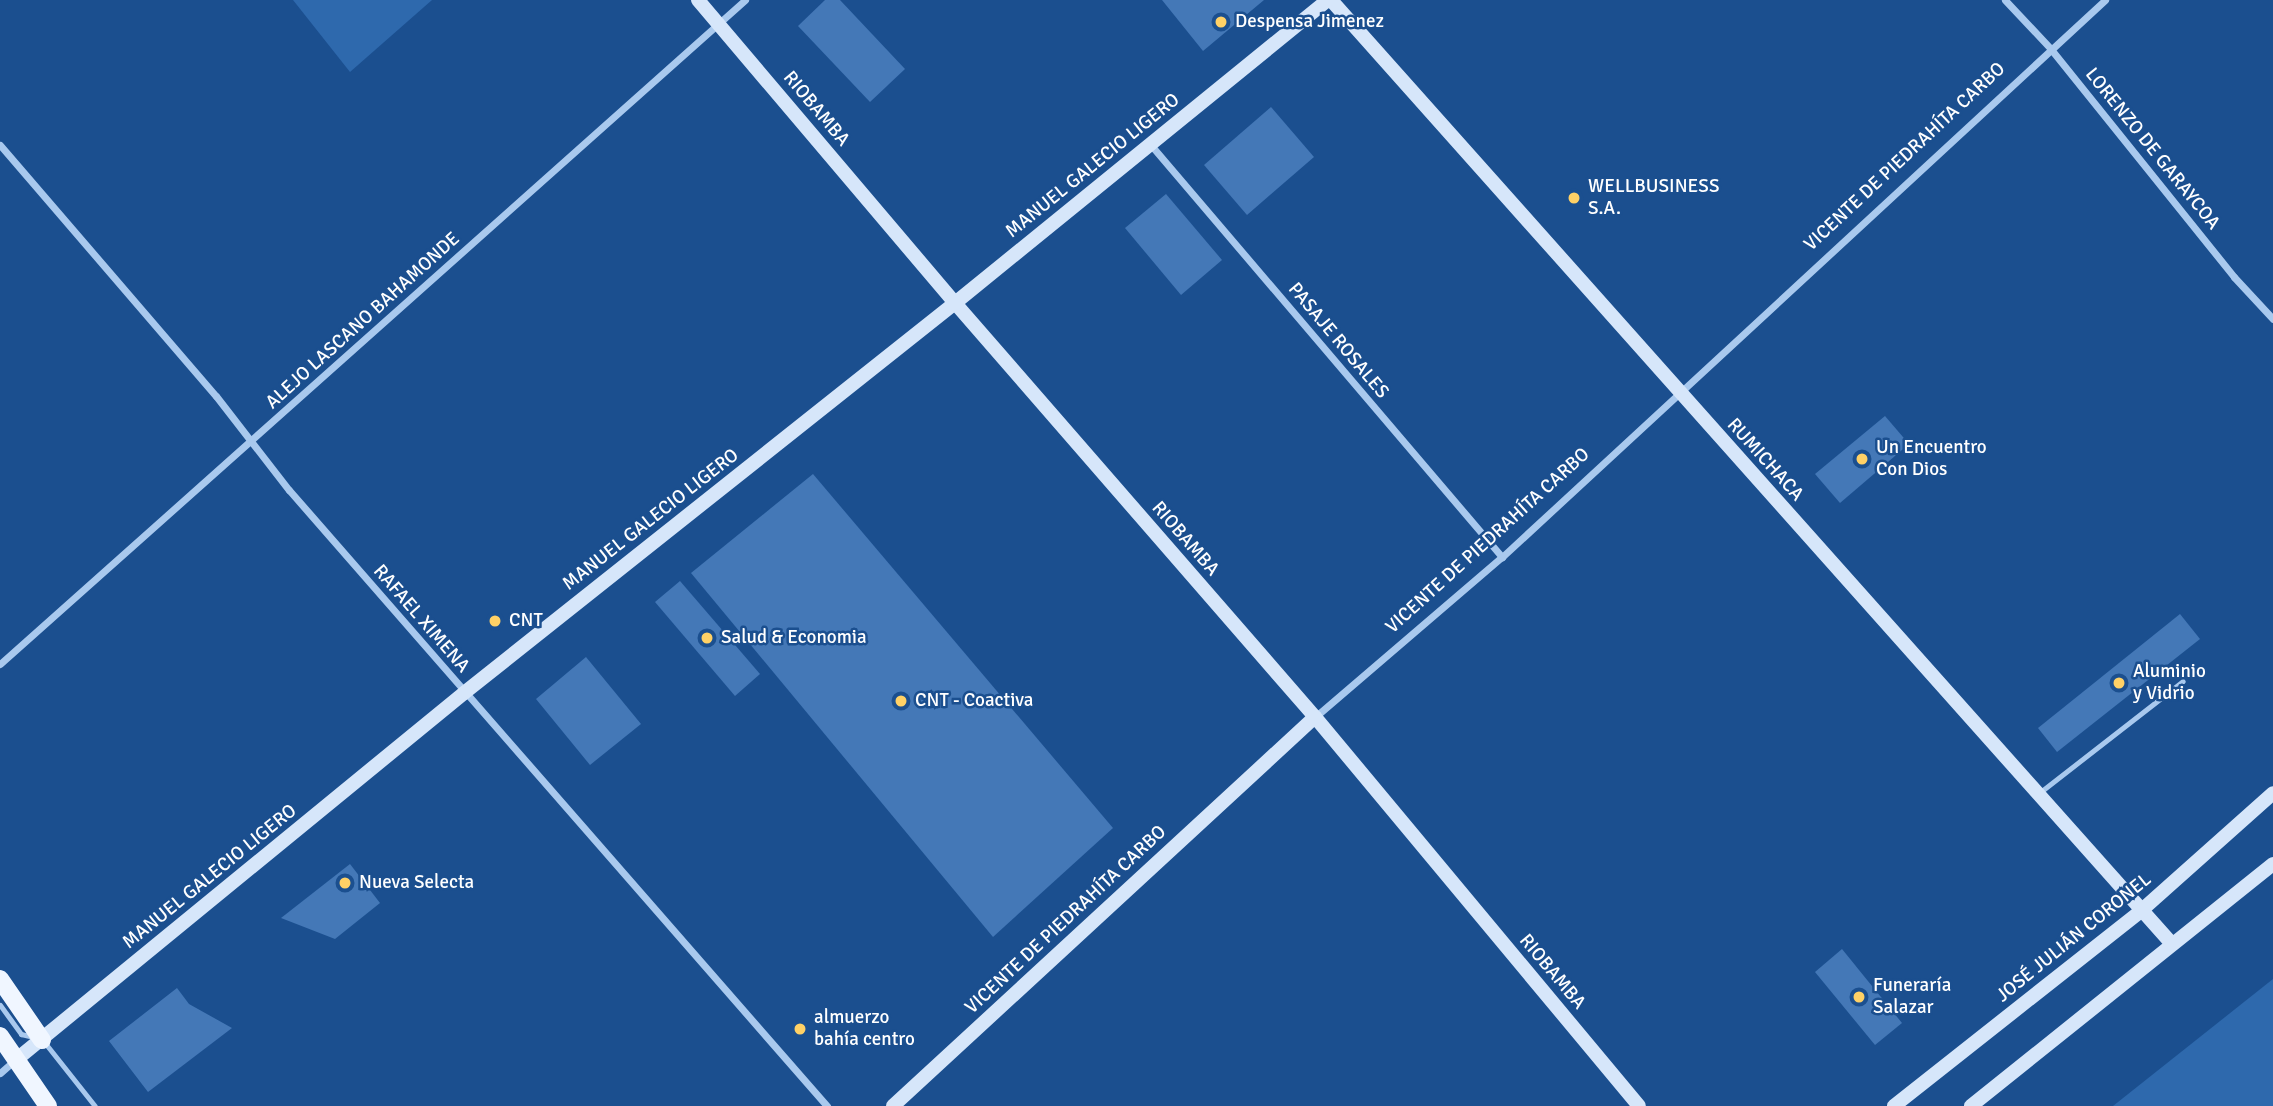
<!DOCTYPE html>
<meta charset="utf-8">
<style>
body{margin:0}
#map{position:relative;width:2273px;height:1106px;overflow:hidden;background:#1b4f8f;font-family:Signika,sans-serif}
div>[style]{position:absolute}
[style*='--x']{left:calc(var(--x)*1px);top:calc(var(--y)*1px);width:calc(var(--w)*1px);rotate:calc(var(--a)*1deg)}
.green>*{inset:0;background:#2e69ad}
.building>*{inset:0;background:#4478b7}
.lane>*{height:5px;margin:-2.5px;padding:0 2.5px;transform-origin:2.5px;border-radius:2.5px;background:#a9c9ee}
.street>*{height:7px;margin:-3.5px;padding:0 3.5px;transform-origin:3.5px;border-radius:3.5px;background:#a9c9ee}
.secondary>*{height:14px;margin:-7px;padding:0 7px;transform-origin:7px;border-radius:7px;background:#d6e6fa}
.primary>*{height:18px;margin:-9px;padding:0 9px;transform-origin:9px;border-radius:9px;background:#f0f6ff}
.dots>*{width:19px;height:19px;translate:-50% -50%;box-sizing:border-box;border:4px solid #1b4f8f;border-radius:50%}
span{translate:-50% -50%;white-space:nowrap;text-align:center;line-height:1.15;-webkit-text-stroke:5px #1b4f8f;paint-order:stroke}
.poi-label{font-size:19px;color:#fff}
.left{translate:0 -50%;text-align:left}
.street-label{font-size:19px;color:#fff}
</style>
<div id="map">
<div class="green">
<div style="clip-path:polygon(293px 0,432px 0,350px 72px)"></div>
<div style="clip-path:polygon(2273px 979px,2273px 1106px,2113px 1106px)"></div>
</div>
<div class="building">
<div style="clip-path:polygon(825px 0,840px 0,905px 69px,870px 102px,798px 26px)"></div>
<div style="clip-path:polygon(1162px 0,1264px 0,1203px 51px)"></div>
<div style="clip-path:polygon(1271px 107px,1314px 157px,1247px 215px,1204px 165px)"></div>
<div style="clip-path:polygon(1166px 194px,1222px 260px,1181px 295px,1125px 228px)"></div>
<div style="clip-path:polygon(1885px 416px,1909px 444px,1840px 503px,1815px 474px)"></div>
<div style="clip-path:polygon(813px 474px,1113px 828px,993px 937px,691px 573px)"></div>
<div style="clip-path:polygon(680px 581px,760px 674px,735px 696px,655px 602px)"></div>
<div style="clip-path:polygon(2180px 614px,2200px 639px,2057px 752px,2038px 728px)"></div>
<div style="clip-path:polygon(586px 657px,641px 724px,590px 765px,536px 699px)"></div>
<div style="clip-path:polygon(350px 864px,380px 903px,335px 939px,281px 918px)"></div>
<div style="clip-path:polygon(1842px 949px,1902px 1023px,1875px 1045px,1815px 972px)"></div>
<div style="clip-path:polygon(177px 988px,189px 1004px,232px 1028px,148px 1092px,109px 1041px)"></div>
</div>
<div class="lane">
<div style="--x:2039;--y:793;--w:182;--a:-37.9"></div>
<div style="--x:0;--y:1005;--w:36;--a:54"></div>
<div style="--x:21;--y:1034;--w:12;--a:14"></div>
<div style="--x:45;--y:1043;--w:80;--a:51.6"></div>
</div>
<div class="street">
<div style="--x:2005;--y:0;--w:66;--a:46.8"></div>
<div style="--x:2050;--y:48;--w:294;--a:51.2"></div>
<div style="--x:2234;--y:277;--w:57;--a:47.1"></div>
<div style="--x:1150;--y:144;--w:543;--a:49.56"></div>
<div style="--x:0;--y:145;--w:331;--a:49.3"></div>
<div style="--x:216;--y:396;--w:119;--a:52.2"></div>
<div style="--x:289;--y:490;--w:818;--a:48.87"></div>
<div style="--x:0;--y:664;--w:998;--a:-41.71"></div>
<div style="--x:1315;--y:717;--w:246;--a:-40.6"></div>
<div style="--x:1502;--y:557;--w:821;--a:-42.73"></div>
<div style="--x:0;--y:1073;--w:21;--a:-41"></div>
</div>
<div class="secondary">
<div style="--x:698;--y:0;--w:397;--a:49.7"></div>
<div style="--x:955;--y:303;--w:549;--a:48.99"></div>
<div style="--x:1315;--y:717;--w:506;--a:50.21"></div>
<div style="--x:1331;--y:0;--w:1264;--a:48.3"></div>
<div style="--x:17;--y:1059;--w:578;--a:-39.31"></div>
<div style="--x:464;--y:693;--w:627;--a:-38.46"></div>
<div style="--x:955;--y:303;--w:481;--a:-39.1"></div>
<div style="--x:893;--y:1106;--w:574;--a:-42.67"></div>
<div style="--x:1894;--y:1106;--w:318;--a:-38.3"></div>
<div style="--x:2143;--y:909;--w:174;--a:-41.7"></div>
<div style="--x:1971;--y:1106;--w:387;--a:-38.7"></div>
</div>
<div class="primary">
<div style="--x:0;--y:979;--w:74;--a:55.5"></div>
<div style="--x:0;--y:1036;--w:85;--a:55.6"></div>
</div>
<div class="dots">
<div style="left:1221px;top:22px;background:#ffd166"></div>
<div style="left:1574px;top:198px;background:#ffd166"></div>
<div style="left:1862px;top:459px;background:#ffd166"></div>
<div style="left:495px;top:621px;background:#ffd166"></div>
<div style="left:707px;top:638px;background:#ffd166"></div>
<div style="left:2119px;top:683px;background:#ffd166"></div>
<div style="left:901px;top:701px;background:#ffd166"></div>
<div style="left:345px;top:883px;background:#ffd166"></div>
<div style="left:1859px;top:997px;background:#ffd166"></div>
<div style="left:800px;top:1029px;background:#ffd166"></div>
</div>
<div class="poi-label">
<span class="left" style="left:1235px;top:22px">Despensa Jimenez</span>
<span class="left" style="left:1588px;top:198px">WELLBUSINESS<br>S.A.</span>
<span class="left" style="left:1876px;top:459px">Un Encuentro<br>Con Dios</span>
<span class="left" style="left:509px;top:621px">CNT</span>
<span class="left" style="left:721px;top:638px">Salud &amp; Economia</span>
<span class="left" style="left:2133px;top:683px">Aluminio<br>y Vidrio</span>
<span class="left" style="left:915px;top:701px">CNT - Coactiva</span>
<span class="left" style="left:359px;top:883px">Nueva Selecta</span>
<span class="left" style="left:1873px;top:997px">Funeraría<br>Salazar</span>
<span class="left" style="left:814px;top:1029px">almuerzo<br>bahía centro</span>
</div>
<div class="street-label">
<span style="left:816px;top:109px;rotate:50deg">RIOBAMBA</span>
<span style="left:2152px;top:149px;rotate:51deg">LORENZO DE GARAYCOA</span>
<span style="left:1905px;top:157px;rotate:-43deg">VICENTE DE PIEDRAHÍTA CARBO</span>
<span style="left:1093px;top:166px;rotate:-39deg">MANUEL GALECIO LIGERO</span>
<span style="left:363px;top:321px;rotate:-42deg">ALEJO LASCANO BAHAMONDE</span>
<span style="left:1338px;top:341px;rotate:50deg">PASAJE ROSALES</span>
<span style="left:1765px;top:460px;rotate:48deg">RUMICHACA</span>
<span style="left:651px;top:520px;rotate:-38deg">MANUEL GALECIO LIGERO</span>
<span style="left:1185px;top:539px;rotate:49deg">RIOBAMBA</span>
<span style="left:1488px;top:541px;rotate:-42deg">VICENTE DE PIEDRAHÍTA CARBO</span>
<span style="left:421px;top:619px;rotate:49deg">RAFAEL XIMENA</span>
<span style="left:210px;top:877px;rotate:-39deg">MANUEL GALECIO LIGERO</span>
<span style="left:1066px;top:920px;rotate:-43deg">VICENTE DE PIEDRAHÍTA CARBO</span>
<span style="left:2074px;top:938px;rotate:-39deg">JOSÉ JULIÁN CORONEL</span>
<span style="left:1552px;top:972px;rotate:50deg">RIOBAMBA</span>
</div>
</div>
